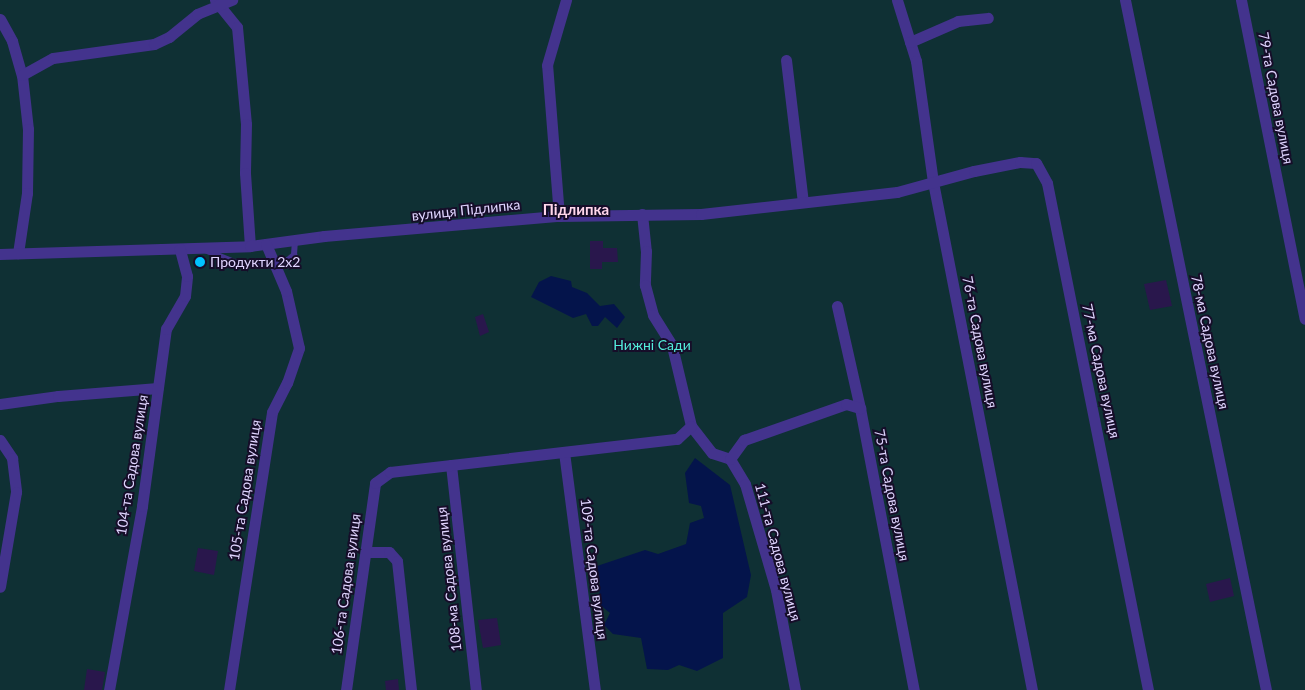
<!DOCTYPE html>
<meta charset="utf-8">
<style>
body{margin:0}
#map{position:relative;width:1305px;height:690px;overflow:hidden;background:#160d29;font-family:Lato,sans-serif}
div>[style]{position:absolute}
[style*='--x']{left:calc(var(--x)*1px);top:calc(var(--y)*1px);width:calc(var(--w)*1px);rotate:calc(var(--a)*1deg)}
.green>*{inset:0;background:#0f3034}
.water>*{inset:0;background:#04144b}
.building>*{inset:0;background:#29174c}
.service>*{height:5.5px;margin:-2.75px;padding:0 2.75px;transform-origin:2.75px;border-radius:2.75px;background:#43338d}
.minor>*{height:11px;margin:-5.5px;padding:0 5.5px;transform-origin:5.5px;border-radius:5.5px;background:#43338d}
.dots>*{width:14px;height:14px;translate:-50% -50%;box-sizing:border-box;border:2px solid #160d29;border-radius:50%}
span{translate:-50% -50%;white-space:nowrap;text-align:center;line-height:1.15;-webkit-text-stroke:4px #160d29;paint-order:stroke}
.street-label{font-size:14px;color:#e0d5ff}
.poi-label{font-size:14px;color:#e0d5ff}
.left{translate:0 -50%;text-align:left}
.park-label{font-size:14px;color:#53eddb}
.neighbourhood-label{font-size:15px;color:#ffd7eb;font-weight:700}
</style>
<div id="map">
<div class="green">
<div style="clip-path:polygon(0 0,1305px 0,1305px 690px,0 690px)"></div>
</div>
<div class="water">
<div style="clip-path:polygon(551px 276px,571px 281px,572px 287px,587px 293px,600px 306px,614px 304px,625px 317px,617px 328px,605px 317px,598px 326px,592px 326px,586px 314px,573px 318px,531px 297px,539px 282px)"></div>
<div style="clip-path:polygon(695px 458px,730px 485px,751px 575px,747px 597px,723px 613px,723px 658px,697px 671px,679px 665px,668px 670px,647px 669px,641px 638px,613px 634px,604px 625px,610px 613px,599px 604px,600px 583px,594px 567px,645px 550px,658px 554px,686px 544px,690px 523px,704px 518px,701px 506px,689px 503px,685px 473px)"></div>
</div>
<div class="building">
<div style="clip-path:polygon(590px 241px,603px 241px,603px 248px,617px 248px,618px 262px,602px 262px,602px 269px,590px 269px)"></div>
<div style="clip-path:polygon(1166px 280px,1172px 306px,1150px 310px,1144px 284px)"></div>
<div style="clip-path:polygon(483px 314px,489px 332px,480px 336px,475px 317px)"></div>
<div style="clip-path:polygon(198px 548px,218px 551px,214px 575px,194px 571px)"></div>
<div style="clip-path:polygon(1230px 578px,1234px 596px,1210px 602px,1206px 584px)"></div>
<div style="clip-path:polygon(497px 618px,501px 645px,483px 648px,478px 620px)"></div>
<div style="clip-path:polygon(87px 669px,105px 672px,102px 690px,84px 690px)"></div>
<div style="clip-path:polygon(398px 679px,399px 690px,386px 690px,385px 681px)"></div>
</div>
<div class="service">
<div style="--x:205;--y:250;--w:35;--a:22"></div>
<div style="--x:237;--y:263;--w:36;--a:0"></div>
<div style="--x:273;--y:263;--w:15;--a:-11"></div>
<div style="--x:288;--y:260;--w:8;--a:-40"></div>
<div style="--x:294;--y:255;--w:15;--a:-86"></div>
</div>
<div class="minor">
<div style="--x:215;--y:0;--w:35;--a:51"></div>
<div style="--x:237;--y:27;--w:97;--a:84.7"></div>
<div style="--x:246;--y:124;--w:49;--a:91.2"></div>
<div style="--x:245;--y:173;--w:73;--a:86.1"></div>
<div style="--x:897;--y:0;--w:64;--a:72.7"></div>
<div style="--x:916;--y:61;--w:122;--a:82"></div>
<div style="--x:933;--y:182;--w:518;--a:78.97"></div>
<div style="--x:1125;--y:0;--w:704;--a:78.45"></div>
<div style="--x:1241;--y:0;--w:325;--a:78.7"></div>
<div style="--x:0;--y:19;--w:25;--a:61"></div>
<div style="--x:12;--y:41;--w:35;--a:74"></div>
<div style="--x:22;--y:75;--w:54;--a:83.7"></div>
<div style="--x:28;--y:129;--w:64;--a:90.9"></div>
<div style="--x:27;--y:193;--w:61;--a:98.5"></div>
<div style="--x:910;--y:42;--w:52;--a:-23.6"></div>
<div style="--x:958;--y:21;--w:30;--a:-6"></div>
<div style="--x:786;--y:60;--w:143;--a:83.2"></div>
<div style="--x:22;--y:75;--w:35;--a:-29"></div>
<div style="--x:53;--y:58;--w:102;--a:-7.9"></div>
<div style="--x:154;--y:44;--w:17;--a:-25"></div>
<div style="--x:169;--y:37;--w:36;--a:-39"></div>
<div style="--x:197;--y:14;--w:38;--a:-22"></div>
<div style="--x:642;--y:214;--w:37;--a:84"></div>
<div style="--x:646;--y:251;--w:34;--a:92"></div>
<div style="--x:645;--y:285;--w:31;--a:75"></div>
<div style="--x:653;--y:315;--w:36;--a:58"></div>
<div style="--x:672;--y:346;--w:82;--a:76.6"></div>
<div style="--x:691;--y:426;--w:34;--a:52"></div>
<div style="--x:712;--y:453;--w:19;--a:18"></div>
<div style="--x:730;--y:459;--w:29;--a:59"></div>
<div style="--x:745;--y:484;--w:110;--a:73.7"></div>
<div style="--x:776;--y:590;--w:102;--a:79.2"></div>
<div style="--x:559;--y:216;--w:151;--a:-94.5"></div>
<div style="--x:547;--y:65;--w:68;--a:-73.7"></div>
<div style="--x:0;--y:254;--w:250;--a:-1.8"></div>
<div style="--x:250;--y:246;--w:75;--a:-7.7"></div>
<div style="--x:324;--y:236;--w:236;--a:-4.9"></div>
<div style="--x:559;--y:216;--w:142;--a:-0.8"></div>
<div style="--x:701;--y:214;--w:197;--a:-6.4"></div>
<div style="--x:897;--y:192;--w:80;--a:-15.3"></div>
<div style="--x:974;--y:171;--w:47;--a:-11.1"></div>
<div style="--x:1020;--y:162;--w:16;--a:4"></div>
<div style="--x:1036;--y:163;--w:23;--a:61"></div>
<div style="--x:1047;--y:183;--w:517;--a:78.73"></div>
<div style="--x:837;--y:306;--w:105;--a:77.3"></div>
<div style="--x:860;--y:408;--w:287;--a:79.2"></div>
<div style="--x:0;--y:404;--w:59;--a:-7.9"></div>
<div style="--x:58;--y:396;--w:100;--a:-4.6"></div>
<div style="--x:0;--y:440;--w:22;--a:56"></div>
<div style="--x:12;--y:458;--w:34;--a:83"></div>
<div style="--x:16;--y:492;--w:96;--a:99.6"></div>
<div style="--x:564;--y:452;--w:240;--a:82.6"></div>
<div style="--x:730;--y:459;--w:24;--a:-54"></div>
<div style="--x:744;--y:440;--w:108;--a:-19.4"></div>
<div style="--x:846;--y:404;--w:15;--a:16"></div>
<div style="--x:451;--y:465;--w:226;--a:83.7"></div>
<div style="--x:366;--y:552;--w:23;--a:0"></div>
<div style="--x:389;--y:552;--w:12;--a:48"></div>
<div style="--x:397;--y:561;--w:130;--a:83.8"></div>
<div style="--x:109;--y:690;--w:187;--a:-79.8"></div>
<div style="--x:142;--y:506;--w:179;--a:-82.3"></div>
<div style="--x:166;--y:329;--w:38;--a:-60"></div>
<div style="--x:185;--y:296;--w:20;--a:-84"></div>
<div style="--x:187;--y:276;--w:28;--a:-105"></div>
<div style="--x:229;--y:690;--w:281;--a:-81.2"></div>
<div style="--x:272;--y:412;--w:33;--a:-63"></div>
<div style="--x:287;--y:383;--w:37;--a:-71"></div>
<div style="--x:299;--y:348;--w:58;--a:-102.8"></div>
<div style="--x:286;--y:291;--w:51;--a:-113.1"></div>
<div style="--x:346;--y:690;--w:209;--a:-82"></div>
<div style="--x:375;--y:483;--w:19;--a:-36"></div>
<div style="--x:390;--y:472;--w:289;--a:-6.6"></div>
<div style="--x:677;--y:439;--w:19;--a:-43"></div>
</div>
<div class="dots">
<div style="left:200px;top:262px;background:#01c3ff"></div>
</div>
<div class="street-label">
<span style="left:1276px;top:98px;rotate:79deg">79-та Садова вулиця</span>
<span style="left:466px;top:210px;rotate:-6deg">вулиця Підлипка</span>
<span style="left:980px;top:342px;rotate:79deg">76-та Садова вулиця</span>
<span style="left:1210px;top:342px;rotate:78deg">78-ма Садова вулиця</span>
<span style="left:1101px;top:371px;rotate:78deg">77-ма Садова вулиця</span>
<span style="left:132px;top:465px;rotate:-81deg">104-та Садова вулиця</span>
<span style="left:245px;top:490px;rotate:-81deg">105-та Садова вулиця</span>
<span style="left:892px;top:495px;rotate:79deg">75-та Садова вулиця</span>
<span style="left:778px;top:552px;rotate:75deg">111-та Садова вулиця</span>
<span style="left:594px;top:569px;rotate:83deg">109-та Садова вулиця</span>
<span style="left:449px;top:579px;rotate:-96deg">108-ма Садова вулиця</span>
<span style="left:346px;top:584px;rotate:-82deg">106-та Садова вулиця</span>
</div>
<div class="poi-label">
<span class="left" style="left:210px;top:262px">Продукти 2х2</span>
</div>
<div class="park-label">
<span style="left:652px;top:345px">Нижні Сади</span>
</div>
<div class="neighbourhood-label">
<span style="left:576px;top:210px">Підлипка</span>
</div>
</div>
